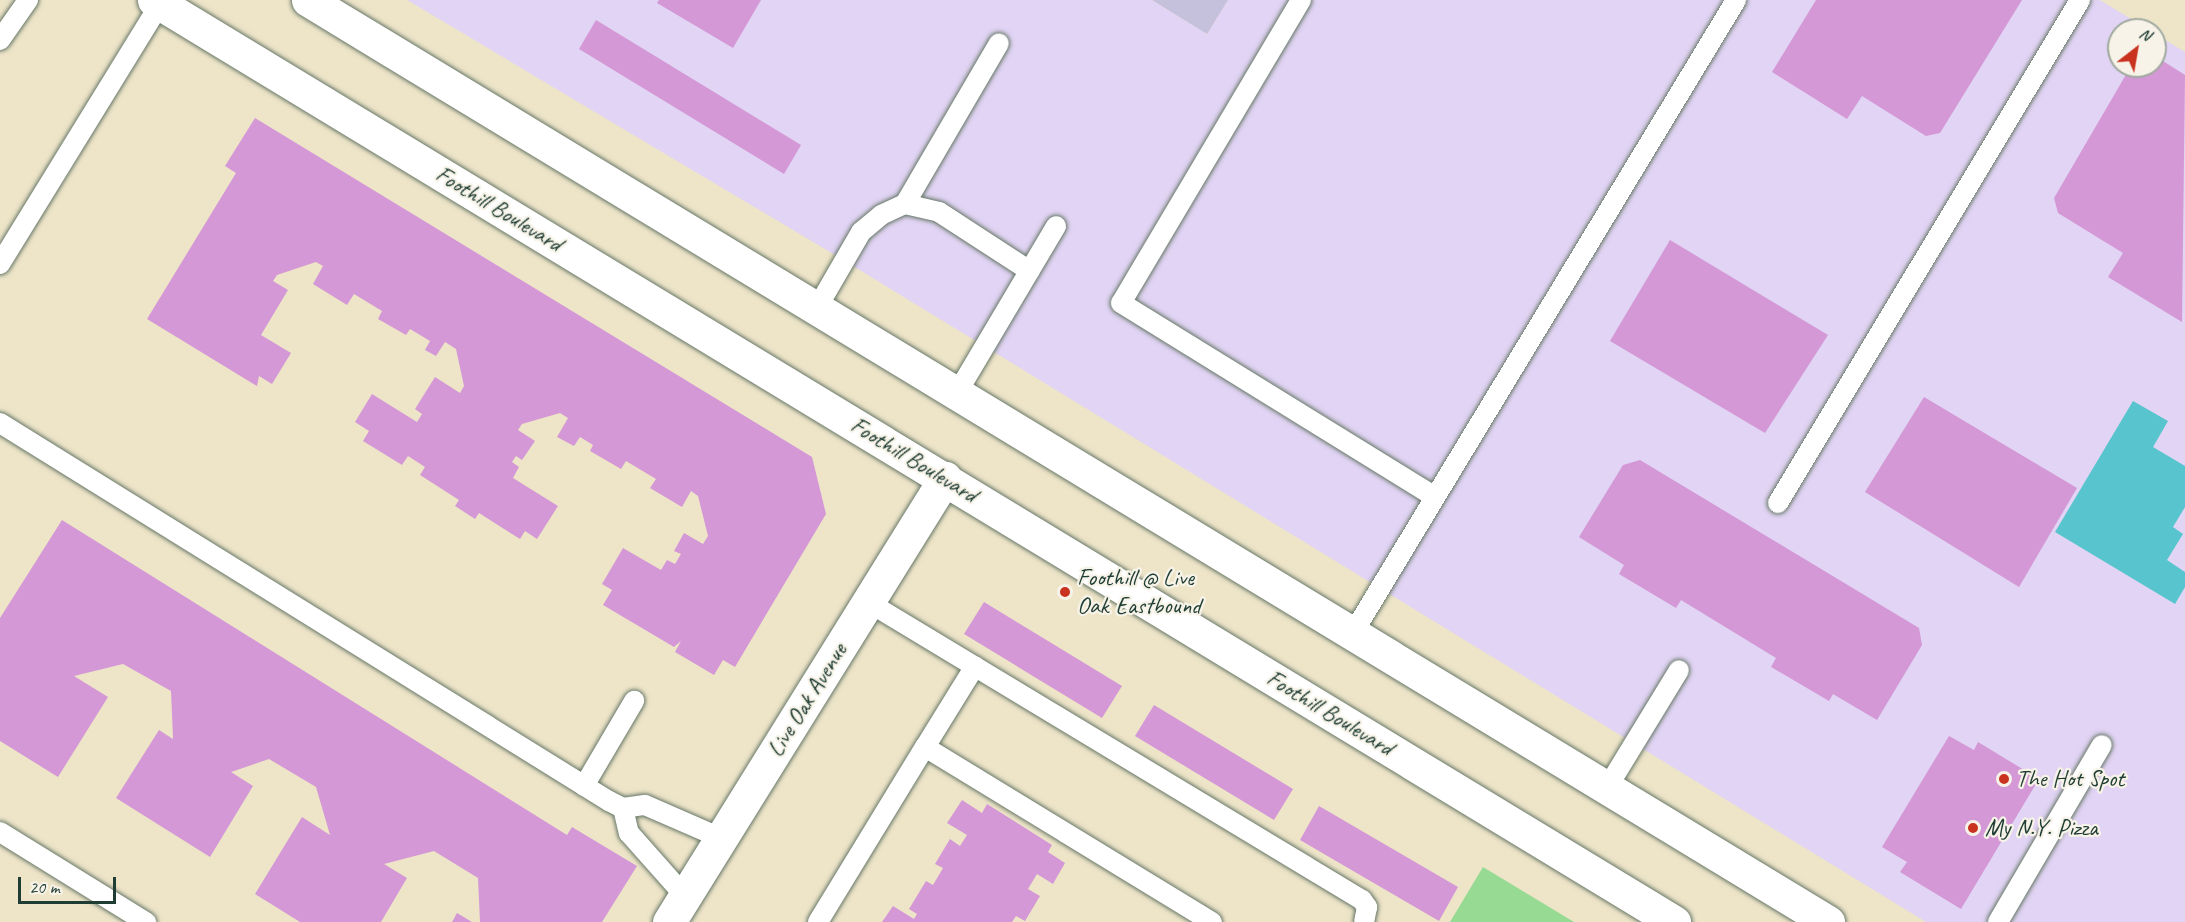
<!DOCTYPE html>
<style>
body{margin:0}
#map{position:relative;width:2185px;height:922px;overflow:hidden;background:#eee5c9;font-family:Caveat,sans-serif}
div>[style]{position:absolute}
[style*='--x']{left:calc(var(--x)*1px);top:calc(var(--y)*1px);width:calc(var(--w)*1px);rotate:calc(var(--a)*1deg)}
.built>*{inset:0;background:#e1d4f4}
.industrial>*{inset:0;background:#c5c0db}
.green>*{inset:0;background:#96da93}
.water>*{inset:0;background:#58c5ce}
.building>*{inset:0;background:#d398d5}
.roads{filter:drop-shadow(0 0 2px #677868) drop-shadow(0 0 2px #677868)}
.service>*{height:20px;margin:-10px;padding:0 10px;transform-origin:10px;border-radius:10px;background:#fff}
.minor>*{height:33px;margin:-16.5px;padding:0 16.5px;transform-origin:16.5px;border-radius:16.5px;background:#fff}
.primary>*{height:33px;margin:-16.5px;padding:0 16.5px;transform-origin:16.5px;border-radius:16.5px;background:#fff}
.dots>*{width:16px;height:16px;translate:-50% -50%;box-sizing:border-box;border:3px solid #f7f3e8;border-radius:50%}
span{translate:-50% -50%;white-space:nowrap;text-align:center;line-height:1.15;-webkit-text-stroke:4.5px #f7f3e8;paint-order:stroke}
.street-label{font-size:24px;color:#1f3d34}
.poi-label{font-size:24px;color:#1f3d34}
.left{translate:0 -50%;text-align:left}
.north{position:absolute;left:2107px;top:18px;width:60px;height:60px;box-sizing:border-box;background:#f7f3e8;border:2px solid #a1aaa0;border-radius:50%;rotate:31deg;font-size:16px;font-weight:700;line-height:24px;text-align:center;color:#1f3d34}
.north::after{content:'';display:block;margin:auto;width:21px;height:27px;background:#c8321e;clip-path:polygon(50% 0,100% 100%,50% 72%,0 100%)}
.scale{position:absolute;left:18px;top:877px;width:98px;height:27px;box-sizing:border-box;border:3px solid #1f3d34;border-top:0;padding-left:8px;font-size:18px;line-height:21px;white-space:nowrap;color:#1f3d34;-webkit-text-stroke:4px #f7f3e8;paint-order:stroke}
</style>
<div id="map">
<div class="built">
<div style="clip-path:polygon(407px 0,1152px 0,1207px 34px,1228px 0,2100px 0,2149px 30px,2119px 30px,2119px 66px,2155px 66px,2155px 34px,2185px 52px,2185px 922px,1926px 922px,840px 258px)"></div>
</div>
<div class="industrial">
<div style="clip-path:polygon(1152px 0,1228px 0,1207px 34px)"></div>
</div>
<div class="green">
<div style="clip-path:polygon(1483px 867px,1574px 922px,1450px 922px)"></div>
</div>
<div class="water">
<div style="clip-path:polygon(2133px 401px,2168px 421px,2153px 447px,2185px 466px,2185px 507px,2173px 527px,2183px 534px,2167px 560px,2185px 572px,2185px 587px,2175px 604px,2055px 532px)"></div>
</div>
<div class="building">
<div style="clip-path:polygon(659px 0,761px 0,733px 48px,657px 3px)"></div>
<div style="clip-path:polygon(1816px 0,2022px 0,1940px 133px,1926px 136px,1862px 96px,1847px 119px,1772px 72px)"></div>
<div style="clip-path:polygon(596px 20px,801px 145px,784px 174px,579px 49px)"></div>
<div style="clip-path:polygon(2155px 56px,2185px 75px,2182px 322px,2108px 277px,2123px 253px,2058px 213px,2054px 198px,2131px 66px,2155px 66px)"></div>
<div style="clip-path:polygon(255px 118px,812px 457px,826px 514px,735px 667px,723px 660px,714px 675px,675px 652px,681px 641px,674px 647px,603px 605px,612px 590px,602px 584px,623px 548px,661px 570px,667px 560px,675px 564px,681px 554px,674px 551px,684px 533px,703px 544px,708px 536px,698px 496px,691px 491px,682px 507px,650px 488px,656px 479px,626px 461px,621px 469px,590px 451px,593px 445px,580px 437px,574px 446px,557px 437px,568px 418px,560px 413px,522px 424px,518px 430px,535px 441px,522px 460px,516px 456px,512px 462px,519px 467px,513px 478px,558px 506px,537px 539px,525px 531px,520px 539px,479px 513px,475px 519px,455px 506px,459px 500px,420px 475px,425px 467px,408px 456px,402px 465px,363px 441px,369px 431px,355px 422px,372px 394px,417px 422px,422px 414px,415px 409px,435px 377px,460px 393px,464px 386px,456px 349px,445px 342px,436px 356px,425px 350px,430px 341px,410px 329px,406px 335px,378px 319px,382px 311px,354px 294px,347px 305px,313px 284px,323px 266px,316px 262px,277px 275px,273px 281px,288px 290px,261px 335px,291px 353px,272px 384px,259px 376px,257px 386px,147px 319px,236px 173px,225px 166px)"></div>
<div style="clip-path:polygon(1670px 240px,1828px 335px,1765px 433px,1610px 341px)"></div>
<div style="clip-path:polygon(1924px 397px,2077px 488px,2019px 587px,1865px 492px)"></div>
<div style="clip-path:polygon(1640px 460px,1919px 628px,1922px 645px,1877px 720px,1833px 694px,1829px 701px,1771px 667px,1776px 658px,1681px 600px,1676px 608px,1619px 574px,1624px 565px,1579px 537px,1623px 465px)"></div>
<div style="clip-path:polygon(62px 520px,567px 835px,572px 827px,637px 866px,602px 922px,480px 922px,478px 878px,434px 851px,384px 864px,407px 878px,381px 922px,300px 922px,255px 894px,302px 817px,330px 835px,316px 787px,269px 759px,231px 772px,253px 786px,210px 857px,116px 798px,159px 730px,173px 739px,171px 691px,123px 664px,74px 676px,108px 697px,58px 777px,0 741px,0 618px)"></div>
<div style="clip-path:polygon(984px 602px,1122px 686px,1102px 718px,964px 634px)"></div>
<div style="clip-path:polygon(1154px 705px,1293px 789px,1274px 820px,1135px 736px)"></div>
<div style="clip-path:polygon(1949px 736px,1974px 750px,1978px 742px,2039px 779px,1961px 909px,1900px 872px,1907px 862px,1882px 847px)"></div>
<div style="clip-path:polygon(962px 800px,982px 813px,987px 804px,1052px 845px,1048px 852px,1065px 863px,1053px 884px,1037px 874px,1028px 889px,1040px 896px,1025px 921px,1016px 916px,1012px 922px,882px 922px,893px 906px,914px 919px,917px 914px,909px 909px,926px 881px,933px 885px,943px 868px,935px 864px,950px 839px,960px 846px,967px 835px,947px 823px)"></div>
<div style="clip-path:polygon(1319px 806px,1458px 887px,1439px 921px,1300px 840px)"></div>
<div style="clip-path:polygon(457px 913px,472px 922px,452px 922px)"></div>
</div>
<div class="roads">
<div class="service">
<div style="--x:1301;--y:0;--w:352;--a:120.7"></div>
<div style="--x:1121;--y:303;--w:368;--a:31.7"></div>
<div style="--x:0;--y:40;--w:49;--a:-55"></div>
<div style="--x:905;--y:204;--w:186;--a:-59.7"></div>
<div style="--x:0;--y:264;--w:305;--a:-58.4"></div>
<div style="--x:817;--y:308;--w:88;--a:-59.9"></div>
<div style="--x:861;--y:232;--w:26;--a:-40"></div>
<div style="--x:881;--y:215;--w:26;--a:-25"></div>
<div style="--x:905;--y:204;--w:35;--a:13"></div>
<div style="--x:939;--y:212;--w:108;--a:33"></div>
<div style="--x:957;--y:393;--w:194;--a:-59.3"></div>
<div style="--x:0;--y:423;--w:717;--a:31.83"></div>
<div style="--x:609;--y:801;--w:16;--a:27"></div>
<div style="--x:623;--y:808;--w:22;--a:-8"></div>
<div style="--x:645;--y:805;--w:83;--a:23.5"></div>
<div style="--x:1778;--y:503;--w:587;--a:-59.02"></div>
<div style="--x:868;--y:602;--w:577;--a:31.1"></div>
<div style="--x:1362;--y:900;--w:9;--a:54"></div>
<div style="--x:1367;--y:907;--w:15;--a:101"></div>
<div style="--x:1353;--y:633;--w:740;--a:-58.82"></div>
<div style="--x:925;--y:747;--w:95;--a:-58.3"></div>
<div style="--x:584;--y:786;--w:99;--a:-59.5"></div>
<div style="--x:1607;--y:788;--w:138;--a:-58.6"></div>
<div style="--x:623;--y:808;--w:26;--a:77"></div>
<div style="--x:629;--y:833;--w:84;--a:48.4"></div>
<div style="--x:0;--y:832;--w:172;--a:31.7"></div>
<div style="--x:818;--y:922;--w:205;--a:-58.6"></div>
<div style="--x:925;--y:747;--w:336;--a:31.4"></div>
<div style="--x:1998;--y:922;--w:205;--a:-59.6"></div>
</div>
<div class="minor">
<div style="--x:669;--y:922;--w:523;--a:-58.13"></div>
</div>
<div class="primary">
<div style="--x:154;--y:0;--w:1778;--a:31.24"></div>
<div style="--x:308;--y:0;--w:1778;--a:31.24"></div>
</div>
</div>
<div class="dots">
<div style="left:1065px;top:592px;background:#c8321e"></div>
<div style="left:2004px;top:779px;background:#c8321e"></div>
<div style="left:1973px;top:828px;background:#c8321e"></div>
</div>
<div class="street-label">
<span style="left:499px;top:209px;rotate:31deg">Foothill Boulevard</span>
<span style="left:914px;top:460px;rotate:31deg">Foothill Boulevard</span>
<span style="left:807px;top:700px;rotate:-58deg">Live Oak Avenue</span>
<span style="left:1330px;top:713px;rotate:31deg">Foothill Boulevard</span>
</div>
<div class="poi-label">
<span class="left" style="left:1077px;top:592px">Foothill @ Live<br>Oak Eastbound</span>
<span class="left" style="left:2016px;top:779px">The Hot Spot</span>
<span class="left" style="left:1985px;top:828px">My N.Y. Pizza</span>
</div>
<div class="north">N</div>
<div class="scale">20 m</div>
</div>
